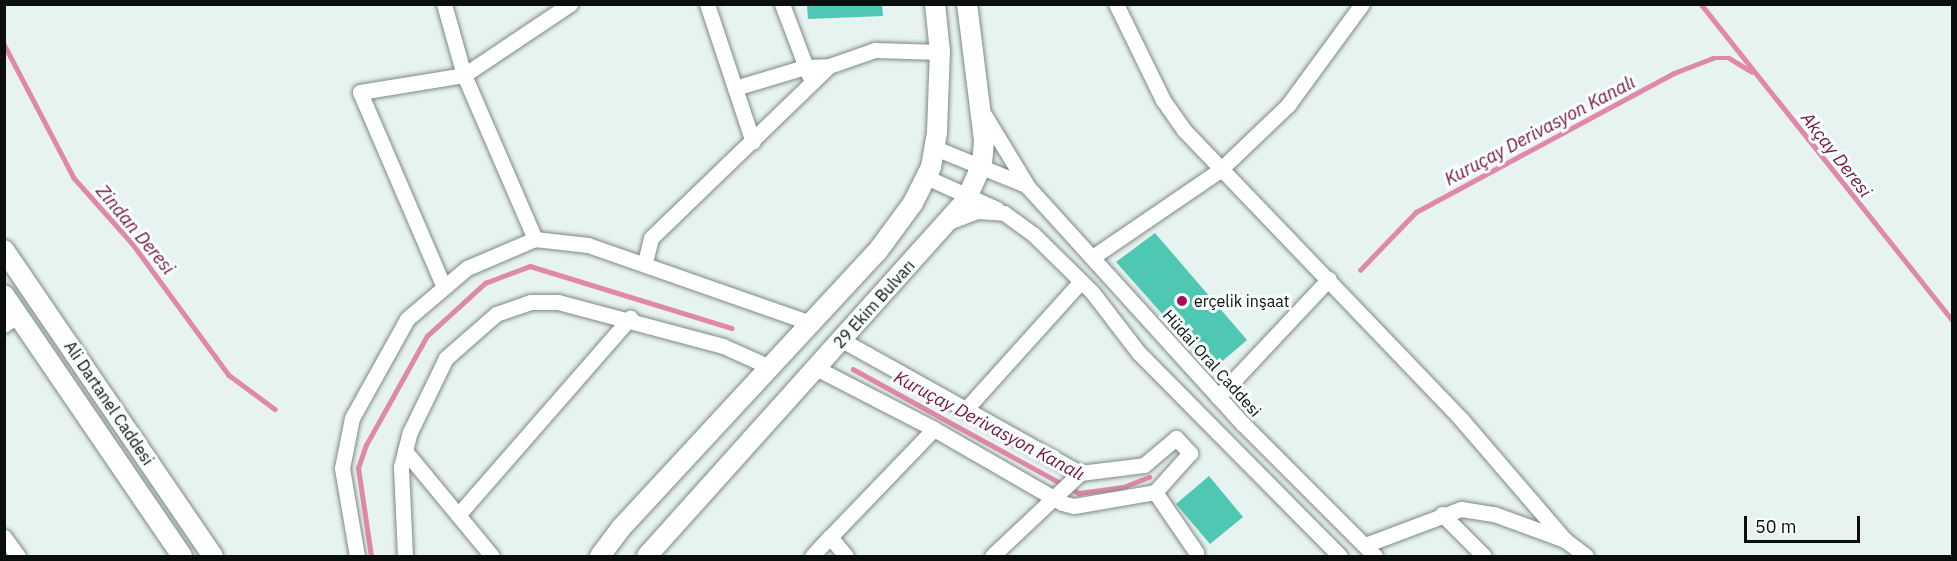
<!DOCTYPE html>
<meta charset="utf-8">
<style>
body{margin:0}
#map{position:relative;width:1957px;height:561px;overflow:hidden;background:#e7f3f0;font-family:"IBM Plex Sans",sans-serif}
div>[style]{position:absolute}
[style*='--x']{left:calc(var(--x)*1px);top:calc(var(--y)*1px);width:calc(var(--w)*1px);rotate:calc(var(--a)*1deg)}
.stream>*{height:4.5px;margin:-2.25px;padding:0 2.25px;transform-origin:2.25px;border-radius:2.25px;background:#df88a7}
.building>*{inset:0;background:#4ec7b3}
.roads{filter:drop-shadow(0 0 2px #7e8986) drop-shadow(0 0 2px #7e8986)}
.minor>*{height:15px;margin:-7.5px;padding:0 7.5px;transform-origin:7.5px;border-radius:7.5px;background:#fff}
.major>*{height:20px;margin:-10px;padding:0 10px;transform-origin:10px;border-radius:10px;background:#fff}
.dots>*{width:16px;height:16px;translate:-50% -50%;box-sizing:border-box;border:3px solid #f8fffd;border-radius:50%}
span{translate:-50% -50%;white-space:nowrap;text-align:center;line-height:1.15;-webkit-text-stroke:6px #f8fffd;paint-order:stroke}
.poi-label{font-size:16px;color:#0a0e0d}
.left{translate:0 -50%;text-align:left}
.street-label{font-size:16px;color:#0a0e0d}
.water-label{font-size:18px;color:#760e42;font-style:italic}
.frame{position:absolute;inset:0;border:6px solid #0a0e0d;pointer-events:none}
.scale{position:absolute;left:1744px;top:516px;width:116px;height:27px;box-sizing:border-box;border:3px solid #0a0e0d;border-top:0;padding-left:8px;font-size:18px;line-height:21px;white-space:nowrap;color:#0a0e0d;-webkit-text-stroke:4px #f8fffd;paint-order:stroke}
</style>
<div id="map">
<div class="stream">
<div style="--x:1701;--y:4;--w:403;--a:51.5"></div>
<div style="--x:4;--y:44;--w:151;--a:62.4"></div>
<div style="--x:74;--y:178;--w:87;--a:48.3"></div>
<div style="--x:132;--y:243;--w:164;--a:53.7"></div>
<div style="--x:229;--y:375;--w:57;--a:36.5"></div>
<div style="--x:1360;--y:270;--w:81;--a:-46"></div>
<div style="--x:1416;--y:212;--w:293;--a:-28.3"></div>
<div style="--x:1674;--y:73;--w:42;--a:-21"></div>
<div style="--x:1713;--y:58;--w:16;--a:0"></div>
<div style="--x:1729;--y:58;--w:26;--a:31"></div>
<div style="--x:853;--y:369;--w:258;--a:28.8"></div>
<div style="--x:1079;--y:493;--w:44;--a:-7.8"></div>
<div style="--x:1123;--y:487;--w:28;--a:-21"></div>
<div style="--x:371;--y:556;--w:89;--a:-98.4"></div>
<div style="--x:358;--y:468;--w:24;--a:-71"></div>
<div style="--x:366;--y:445;--w:125;--a:-60.8"></div>
<div style="--x:427;--y:336;--w:79;--a:-42.4"></div>
<div style="--x:485;--y:283;--w:48;--a:-20.7"></div>
<div style="--x:530;--y:266;--w:211;--a:17.1"></div>
</div>
<div class="building">
<div style="clip-path:polygon(807px 4px,882px 4px,883px 16px,808px 19px)"></div>
<div style="clip-path:polygon(1155px 233px,1247px 340px,1212px 370px,1116px 262px)"></div>
<div style="clip-path:polygon(1209px 476px,1243px 517px,1210px 544px,1176px 504px)"></div>
</div>
<div class="roads">
<div class="minor">
<div style="--x:444;--y:4;--w:74;--a:74.3"></div>
<div style="--x:464;--y:75;--w:179;--a:66.6"></div>
<div style="--x:707;--y:4;--w:145;--a:71.6"></div>
<div style="--x:782;--y:4;--w:76;--a:69.2"></div>
<div style="--x:1116;--y:4;--w:107;--a:63.9"></div>
<div style="--x:1163;--y:100;--w:37;--a:55"></div>
<div style="--x:1184;--y:130;--w:400;--a:46.2"></div>
<div style="--x:1461;--y:419;--w:160;--a:49.3"></div>
<div style="--x:735;--y:88;--w:73;--a:-16.7"></div>
<div style="--x:805;--y:67;--w:24;--a:-2"></div>
<div style="--x:985;--y:116;--w:83;--a:58.8"></div>
<div style="--x:1028;--y:187;--w:319;--a:47.8"></div>
<div style="--x:1242;--y:423;--w:188;--a:45"></div>
<div style="--x:935;--y:148;--w:95;--a:22.2"></div>
<div style="--x:926;--y:177;--w:78;--a:24.3"></div>
<div style="--x:951;--y:221;--w:28;--a:-21"></div>
<div style="--x:977;--y:211;--w:27;--a:4"></div>
<div style="--x:1004;--y:213;--w:37;--a:36"></div>
<div style="--x:1034;--y:235;--w:81;--a:44.5"></div>
<div style="--x:1092;--y:292;--w:76;--a:52.5"></div>
<div style="--x:1138;--y:352;--w:287;--a:45.3"></div>
<div style="--x:1094;--y:256;--w:153;--a:-34.3"></div>
<div style="--x:1220;--y:170;--w:94;--a:-43.7"></div>
<div style="--x:1288;--y:105;--w:125;--a:-53.8"></div>
<div style="--x:645;--y:262;--w:25;--a:-76"></div>
<div style="--x:651;--y:238;--w:248;--a:-44"></div>
<div style="--x:829;--y:66;--w:49;--a:-19.2"></div>
<div style="--x:875;--y:50;--w:65;--a:1.8"></div>
<div style="--x:443;--y:285;--w:210;--a:-113.3"></div>
<div style="--x:360;--y:92;--w:105;--a:-9.3"></div>
<div style="--x:464;--y:75;--w:128;--a:-33.8"></div>
<div style="--x:4;--y:325;--w:17;--a:-36"></div>
<div style="--x:840;--y:339;--w:275;--a:29.2"></div>
<div style="--x:1080;--y:473;--w:64;--a:-7.1"></div>
<div style="--x:1144;--y:465;--w:42;--a:-40.2"></div>
<div style="--x:1176;--y:438;--w:21;--a:47"></div>
<div style="--x:1190;--y:453;--w:52;--a:131.9"></div>
<div style="--x:816;--y:368;--w:133;--a:27.3"></div>
<div style="--x:934;--y:429;--w:148;--a:30"></div>
<div style="--x:1062;--y:503;--w:12;--a:14"></div>
<div style="--x:1074;--y:506;--w:82;--a:-9.8"></div>
<div style="--x:1155;--y:492;--w:73;--a:55.7"></div>
<div style="--x:1218;--y:397;--w:162;--a:-46.8"></div>
<div style="--x:965;--y:410;--w:173;--a:-48"></div>
<div style="--x:405;--y:451;--w:136;--a:50.4"></div>
<div style="--x:1442;--y:514;--w:59;--a:45"></div>
<div style="--x:458;--y:515;--w:262;--a:-48.9"></div>
<div style="--x:4;--y:537;--w:24;--a:54"></div>
<div style="--x:1365;--y:545;--w:103;--a:-20.6"></div>
<div style="--x:1461;--y:509;--w:33;--a:9"></div>
<div style="--x:1494;--y:514;--w:76;--a:20.1"></div>
<div style="--x:1565;--y:540;--w:26;--a:37"></div>
<div style="--x:357;--y:556;--w:89;--a:-99.7"></div>
<div style="--x:342;--y:468;--w:51;--a:-78.7"></div>
<div style="--x:352;--y:418;--w:113;--a:-60.9"></div>
<div style="--x:407;--y:319;--w:79;--a:-40.4"></div>
<div style="--x:467;--y:268;--w:74;--a:-23.1"></div>
<div style="--x:535;--y:239;--w:53;--a:6.5"></div>
<div style="--x:588;--y:245;--w:236;--a:19.3"></div>
<div style="--x:405;--y:556;--w:89;--a:-92.6"></div>
<div style="--x:401;--y:467;--w:36;--a:-76"></div>
<div style="--x:410;--y:432;--w:82;--a:-64.1"></div>
<div style="--x:446;--y:358;--w:67;--a:-41.3"></div>
<div style="--x:496;--y:314;--w:37;--a:-19"></div>
<div style="--x:531;--y:302;--w:27;--a:0"></div>
<div style="--x:558;--y:302;--w:171;--a:14.9"></div>
<div style="--x:723;--y:346;--w:51;--a:24.1"></div>
<div style="--x:812;--y:556;--w:26;--a:-47"></div>
<div style="--x:846;--y:556;--w:25;--a:-130"></div>
<div style="--x:830;--y:537;--w:150;--a:-46.1"></div>
<div style="--x:992;--y:556;--w:121;--a:-43.3"></div>
</div>
<div class="major">
<div style="--x:4;--y:250;--w:371;--a:55.7"></div>
<div style="--x:4;--y:295;--w:316;--a:55.7"></div>
<div style="--x:600;--y:556;--w:35;--a:-53"></div>
<div style="--x:621;--y:528;--w:376;--a:-47.2"></div>
<div style="--x:877;--y:252;--w:61;--a:-53.7"></div>
<div style="--x:913;--y:203;--w:40;--a:-63.4"></div>
<div style="--x:931;--y:167;--w:36;--a:-80"></div>
<div style="--x:937;--y:132;--w:80;--a:-87.9"></div>
<div style="--x:940;--y:52;--w:48;--a:-95.9"></div>
<div style="--x:647;--y:556;--w:478;--a:-48.1"></div>
<div style="--x:966;--y:200;--w:39;--a:-66"></div>
<div style="--x:982;--y:164;--w:24;--a:-85"></div>
<div style="--x:984;--y:140;--w:137;--a:-97.1"></div>
</div>
</div>
<div class="dots">
<div style="left:1182px;top:301px;background:#a1125b"></div>
</div>
<div class="poi-label">
<span class="left" style="left:1194px;top:301px">erçelik inşaat</span>
</div>
<div class="street-label">
<span style="left:874px;top:304px;rotate:-48deg">29 Ekim Bulvarı</span>
<span style="left:1212px;top:363px;rotate:48deg">Hüdai Oral Caddesi</span>
<span style="left:109px;top:403px;rotate:56deg">Ali Dartanel Caddesi</span>
</div>
<div class="water-label">
<span style="left:1540px;top:131px;rotate:-28deg">Kuruçay Derivasyon Kanalı</span>
<span style="left:1836px;top:155px;rotate:52deg">Akçay Deresi</span>
<span style="left:135px;top:230px;rotate:50deg">Zindan Deresi</span>
<span style="left:989px;top:426px;rotate:28deg">Kuruçay Derivasyon Kanalı</span>
</div>
<div class="frame"></div>
<div class="scale">50 m</div>
</div>
